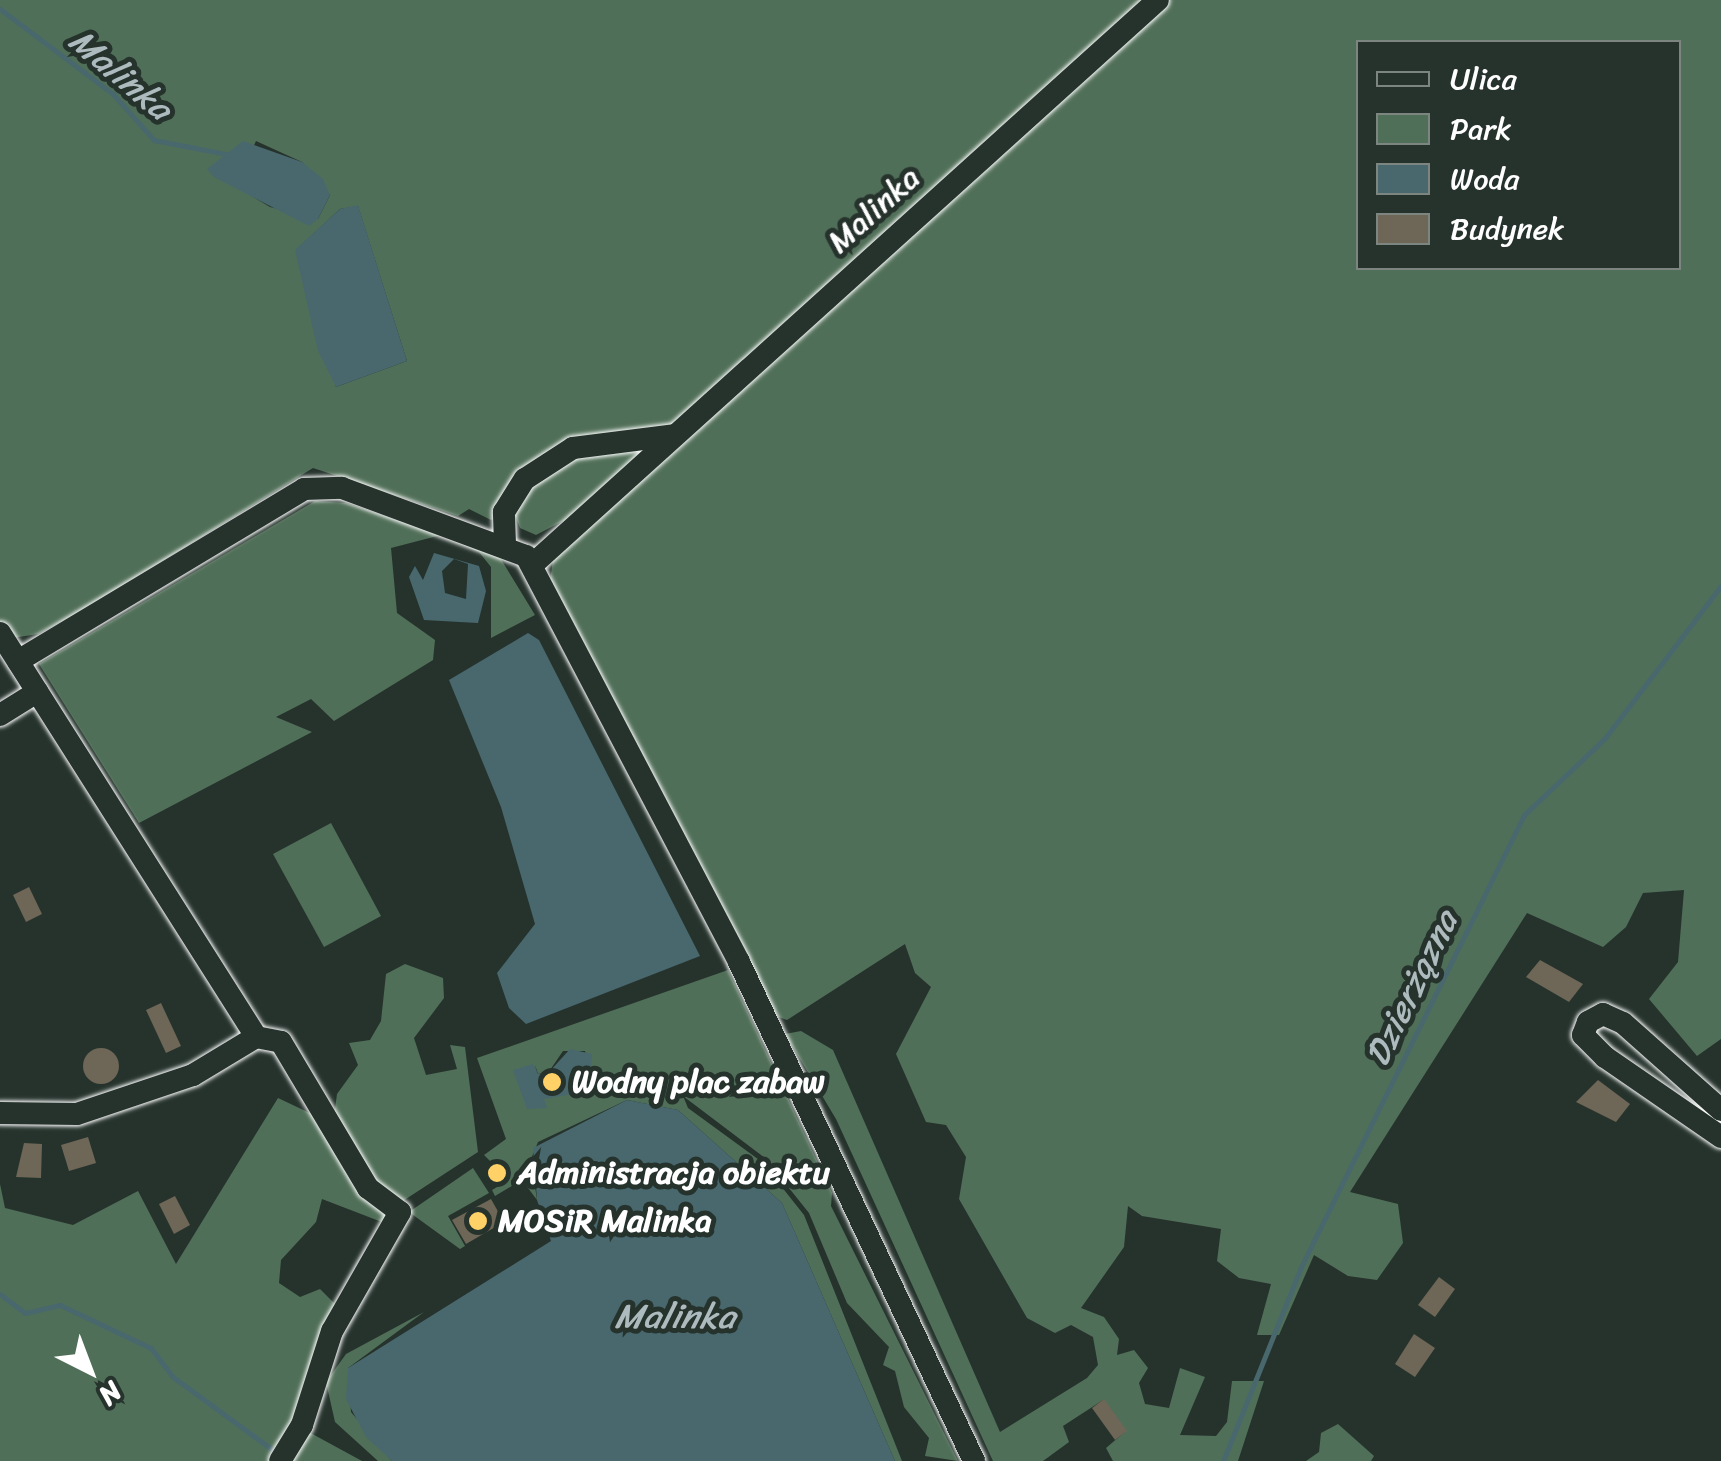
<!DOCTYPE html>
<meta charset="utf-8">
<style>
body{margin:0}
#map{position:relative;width:1721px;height:1461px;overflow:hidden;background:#26332d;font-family:Sriracha,sans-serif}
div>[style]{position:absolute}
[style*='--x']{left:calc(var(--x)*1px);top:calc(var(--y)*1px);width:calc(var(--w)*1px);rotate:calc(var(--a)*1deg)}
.green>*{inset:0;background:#506f58}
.water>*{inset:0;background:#48686e}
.stream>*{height:5px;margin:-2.5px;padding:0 2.5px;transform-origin:2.5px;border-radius:2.5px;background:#48686e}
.building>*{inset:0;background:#6e6656}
.round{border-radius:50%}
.roads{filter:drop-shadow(0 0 2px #fff) drop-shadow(0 0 2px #fff)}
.minor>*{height:22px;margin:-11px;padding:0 11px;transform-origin:11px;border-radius:11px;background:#26332d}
.dots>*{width:28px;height:28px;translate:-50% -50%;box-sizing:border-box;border:5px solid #26332d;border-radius:50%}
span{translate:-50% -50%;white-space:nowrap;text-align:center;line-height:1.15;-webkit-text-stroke:10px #26332d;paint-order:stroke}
.street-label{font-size:32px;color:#fff}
.poi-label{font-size:32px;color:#fff;font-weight:700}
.left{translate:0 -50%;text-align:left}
.water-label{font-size:35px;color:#adbbbe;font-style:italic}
.legend{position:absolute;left:1356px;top:40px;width:325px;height:230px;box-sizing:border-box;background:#26332d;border:2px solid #7d8581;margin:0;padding:12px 18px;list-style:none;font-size:30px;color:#fff}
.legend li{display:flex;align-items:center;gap:20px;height:50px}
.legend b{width:50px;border:2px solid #7d8581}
.north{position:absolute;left:40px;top:1321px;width:100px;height:100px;-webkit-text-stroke:8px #26332d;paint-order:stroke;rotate:138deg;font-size:28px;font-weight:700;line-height:40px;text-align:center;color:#fff}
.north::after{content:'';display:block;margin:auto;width:35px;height:45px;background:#fff;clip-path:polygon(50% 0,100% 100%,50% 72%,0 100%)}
</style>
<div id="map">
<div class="green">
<div style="clip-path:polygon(evenodd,0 0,1721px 0,1721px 1039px,1697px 1056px,1649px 999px,1678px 962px,1684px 890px,1643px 893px,1626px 927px,1603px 947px,1527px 913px,1350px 1192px,1398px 1204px,1403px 1243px,1377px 1280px,1348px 1276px,1314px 1255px,1279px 1335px,1257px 1335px,1271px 1284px,1239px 1278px,1217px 1261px,1221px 1229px,1142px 1216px,1128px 1206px,1124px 1247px,1081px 1308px,1104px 1317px,1119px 1339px,1117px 1355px,1134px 1350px,1148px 1368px,1139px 1383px,1145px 1404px,1169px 1408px,1180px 1368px,1205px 1377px,1180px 1435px,1216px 1436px,1227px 1422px,1232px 1381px,1264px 1381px,1238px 1461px,1113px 1461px,1106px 1448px,1126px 1431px,1103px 1400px,1063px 1426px,1069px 1442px,1043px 1461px,993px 1461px,836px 1119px,785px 1034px,801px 1031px,833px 1050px,1000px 1432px,1087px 1378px,1098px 1365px,1093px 1337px,1071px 1325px,1055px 1333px,1027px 1318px,959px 1199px,966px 1157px,946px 1125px,926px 1122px,896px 1054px,931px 987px,915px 973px,905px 944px,787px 1020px,773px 1015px,550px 581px,553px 560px,575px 539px,563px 521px,536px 535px,520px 528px,514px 512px,491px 520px,469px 509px,458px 516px,313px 468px,84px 609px,38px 634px,0 640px,0 0,1358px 42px,1678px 42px,1678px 268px,1358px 268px,1358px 42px,0 0,256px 141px,302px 162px,330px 195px,318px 219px,270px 207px,235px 186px,256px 141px,0 0,358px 206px,407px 361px,336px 387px,296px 250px,340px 209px,358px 206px)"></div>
<div style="clip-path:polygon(315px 501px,346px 503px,441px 535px,391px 548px,397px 613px,435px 640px,433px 660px,334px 721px,311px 699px,276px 717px,312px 732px,139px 823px,39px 664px)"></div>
<div style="clip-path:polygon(442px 536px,499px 556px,535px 615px,491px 638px,491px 567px,479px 552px)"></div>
<div style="clip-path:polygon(331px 823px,381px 916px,324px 947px,273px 854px)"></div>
<div style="clip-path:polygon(405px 964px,443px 978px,444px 998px,414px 1038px,426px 1075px,457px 1069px,450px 1045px,465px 1047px,478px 1152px,389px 1210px,387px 1224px,322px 1199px,316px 1222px,281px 1260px,279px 1283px,300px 1297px,320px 1289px,339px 1308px,305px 1430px,362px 1461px,0 1461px,0 1184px,5px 1208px,73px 1225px,138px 1191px,176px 1264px,278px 1098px,333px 1124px,337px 1094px,358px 1065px,349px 1043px,370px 1040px,381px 1021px,386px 974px)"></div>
<div style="clip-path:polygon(evenodd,728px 970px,832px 1193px,831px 1206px,958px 1461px,925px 1456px,929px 1438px,904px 1407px,895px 1371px,883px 1365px,889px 1347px,847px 1303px,809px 1213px,765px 1158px,683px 1096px,688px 1108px,762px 1162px,804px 1215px,902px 1461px,895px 1461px,782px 1203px,678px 1110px,627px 1100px,538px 1142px,531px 1159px,537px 1200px,522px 1180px,495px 1196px,492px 1190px,509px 1180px,484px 1155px,506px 1139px,477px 1058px,728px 970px,563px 1051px,585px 1051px,591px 1076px,543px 1099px,535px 1065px,538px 1074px,550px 1070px,563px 1051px)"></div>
<div style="clip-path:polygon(473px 1168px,489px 1193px,448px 1216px,465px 1246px,460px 1249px,409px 1212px)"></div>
<div style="clip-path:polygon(424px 1312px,348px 1368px,351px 1412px,392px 1461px,378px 1461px,335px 1422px,326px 1382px,346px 1354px)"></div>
<div style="clip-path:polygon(1338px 1424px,1374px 1456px,1371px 1461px,1306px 1461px,1319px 1452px,1321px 1433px)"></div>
</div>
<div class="water">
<div style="clip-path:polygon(243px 141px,302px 162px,323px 179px,330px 195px,318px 219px,309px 226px,214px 177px,207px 169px)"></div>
<div style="clip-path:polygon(358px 205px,407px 361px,336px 387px,318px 351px,295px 250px,340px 209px)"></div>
<div style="clip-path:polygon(evenodd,434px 553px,479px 566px,486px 591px,478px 623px,424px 620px,409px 577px,415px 566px,423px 580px,434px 553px,454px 559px,468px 564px,466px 599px,445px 593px,442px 571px,454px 559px)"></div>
<div style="clip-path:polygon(528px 633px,539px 640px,700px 956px,526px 1024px,509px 1008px,497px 973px,535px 924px,501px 807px,449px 680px)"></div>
<div style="clip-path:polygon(570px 1049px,592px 1054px,590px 1080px,573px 1094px,544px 1099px,547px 1108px,527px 1109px,513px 1070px,533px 1064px,538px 1074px,550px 1071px)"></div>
<div style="clip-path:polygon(627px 1100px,678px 1110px,782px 1203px,895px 1461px,392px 1461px,366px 1437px,346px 1399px,348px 1368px,551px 1241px,537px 1200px,533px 1148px)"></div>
</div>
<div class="stream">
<div style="--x:0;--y:9;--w:141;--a:37"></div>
<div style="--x:113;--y:94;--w:62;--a:48.3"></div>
<div style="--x:154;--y:140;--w:78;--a:11"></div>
<div style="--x:0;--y:1294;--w:31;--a:37"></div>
<div style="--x:25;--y:1313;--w:36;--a:-13"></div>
<div style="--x:60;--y:1305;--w:101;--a:25.3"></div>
<div style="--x:151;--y:1348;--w:36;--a:53"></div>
<div style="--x:173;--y:1377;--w:125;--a:36.2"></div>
<div style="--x:1223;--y:1461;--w:209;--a:-68.1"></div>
<div style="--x:1301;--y:1267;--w:504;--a:-63.74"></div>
<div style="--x:1524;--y:815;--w:112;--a:-43.5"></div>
<div style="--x:1605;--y:738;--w:191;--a:-52.7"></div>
</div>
<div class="building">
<div style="clip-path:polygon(29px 887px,42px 914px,26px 922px,13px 895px)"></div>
<div style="clip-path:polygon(1540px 960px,1583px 984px,1569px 1002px,1526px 977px)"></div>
<div style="clip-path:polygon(161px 1003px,181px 1046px,166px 1053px,146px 1010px)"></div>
<div class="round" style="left:83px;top:1048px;width:36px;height:36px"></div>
<div style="clip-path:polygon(1598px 1080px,1630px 1104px,1616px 1122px,1576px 1102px)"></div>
<div style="clip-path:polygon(88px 1137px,96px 1163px,69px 1171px,61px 1145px)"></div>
<div style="clip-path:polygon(24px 1143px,42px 1144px,41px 1178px,16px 1177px)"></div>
<div style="clip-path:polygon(175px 1196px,190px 1225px,174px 1234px,159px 1204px)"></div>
<div style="clip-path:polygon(491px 1199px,504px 1222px,466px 1244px,452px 1220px)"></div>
<div style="clip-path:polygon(1439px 1277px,1455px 1289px,1435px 1317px,1418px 1305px)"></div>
<div style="clip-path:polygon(1414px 1334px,1435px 1348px,1415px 1377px,1395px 1364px)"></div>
<div style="clip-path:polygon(1104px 1399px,1127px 1431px,1115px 1440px,1092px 1408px)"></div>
</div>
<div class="roads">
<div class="minor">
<div style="--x:505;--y:544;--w:32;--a:-92"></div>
<div style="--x:504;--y:512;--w:39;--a:-58"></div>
<div style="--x:525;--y:479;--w:57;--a:-32.9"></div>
<div style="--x:573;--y:448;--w:102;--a:-7.3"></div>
<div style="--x:532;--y:565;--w:843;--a:-42.07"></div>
<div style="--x:0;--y:633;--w:478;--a:57.6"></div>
<div style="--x:256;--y:1037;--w:25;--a:11"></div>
<div style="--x:281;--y:1042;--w:170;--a:59.2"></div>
<div style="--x:368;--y:1188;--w:40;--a:37"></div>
<div style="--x:400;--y:1212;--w:137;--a:119.7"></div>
<div style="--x:332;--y:1331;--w:99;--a:107.7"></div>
<div style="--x:302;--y:1425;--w:42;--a:121.4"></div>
<div style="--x:18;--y:661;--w:334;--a:-31"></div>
<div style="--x:304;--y:489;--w:38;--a:-2"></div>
<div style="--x:342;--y:488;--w:196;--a:20.3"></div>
<div style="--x:526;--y:556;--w:458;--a:62.3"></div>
<div style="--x:739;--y:962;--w:552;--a:64.78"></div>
<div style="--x:0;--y:715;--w:44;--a:-31.9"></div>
<div style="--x:1721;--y:1110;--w:131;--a:-138.4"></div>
<div style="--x:1623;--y:1023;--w:22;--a:-156"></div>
<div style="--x:1603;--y:1014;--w:17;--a:152"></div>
<div style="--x:1588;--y:1022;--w:14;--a:111"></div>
<div style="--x:1583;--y:1035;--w:31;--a:45"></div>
<div style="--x:1605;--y:1057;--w:141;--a:34.6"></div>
<div style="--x:0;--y:1113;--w:77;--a:0.7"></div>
<div style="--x:77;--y:1114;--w:122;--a:-18.6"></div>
<div style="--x:193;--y:1075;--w:74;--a:-31.1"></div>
</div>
</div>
<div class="dots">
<div style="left:552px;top:1082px;background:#ffd166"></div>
<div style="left:497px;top:1173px;background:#ffd166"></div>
<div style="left:478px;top:1221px;background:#ffd166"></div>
</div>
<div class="street-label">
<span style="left:874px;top:210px;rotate:-42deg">Malinka</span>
</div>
<div class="poi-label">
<span class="left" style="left:572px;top:1082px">Wodny plac zabaw</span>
<span class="left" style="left:517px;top:1173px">Administracja obiektu</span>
<span class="left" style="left:498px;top:1221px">MOSiR Malinka</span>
</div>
<div class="water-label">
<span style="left:121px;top:74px;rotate:40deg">Malinka</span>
<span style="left:1411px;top:988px;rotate:-64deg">Dzierżązna</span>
<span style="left:675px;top:1316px">Malinka</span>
</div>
<ul class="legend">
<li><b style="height:12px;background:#26332d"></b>Ulica</li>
<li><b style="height:28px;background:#506f58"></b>Park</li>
<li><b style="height:28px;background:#48686e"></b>Woda</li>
<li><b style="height:28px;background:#6e6656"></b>Budynek</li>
</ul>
<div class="north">N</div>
</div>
